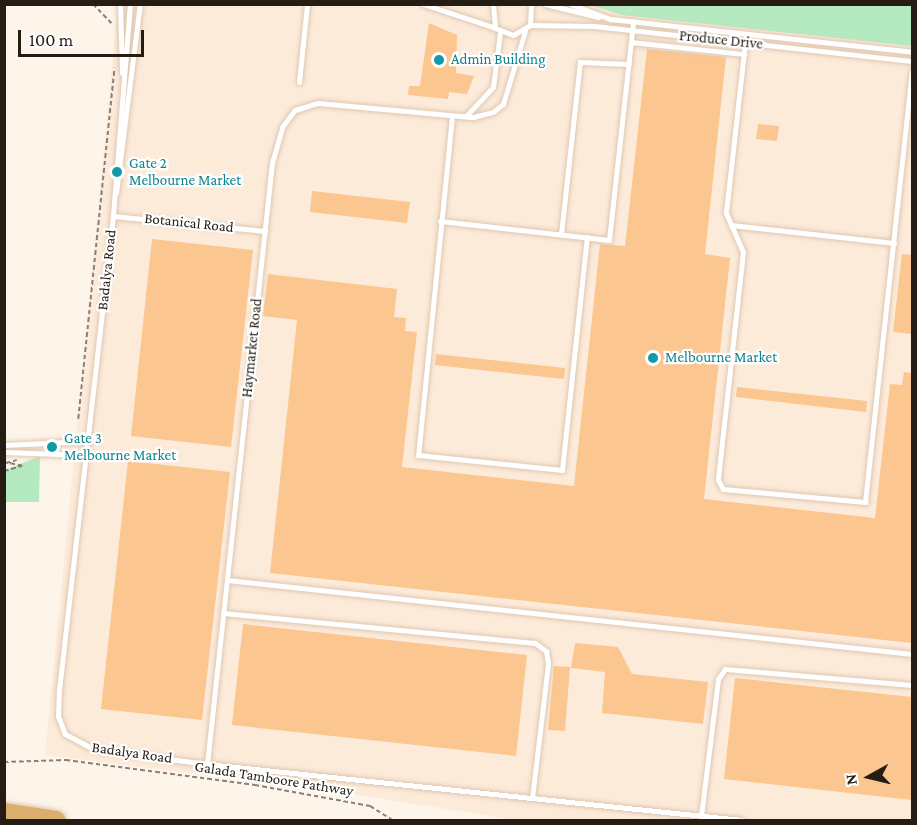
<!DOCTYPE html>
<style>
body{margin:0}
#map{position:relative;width:917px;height:825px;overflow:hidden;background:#fdf4ea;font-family:"Crimson Pro",serif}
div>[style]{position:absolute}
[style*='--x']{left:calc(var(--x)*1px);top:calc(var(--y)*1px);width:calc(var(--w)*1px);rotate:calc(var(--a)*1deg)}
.built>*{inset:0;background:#fdebda}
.green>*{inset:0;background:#b5eac1}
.building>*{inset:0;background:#fbc68f}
.path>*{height:1.5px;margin-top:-0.75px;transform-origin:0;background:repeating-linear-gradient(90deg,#898077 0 4.5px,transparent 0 7.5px)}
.roads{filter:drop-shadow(0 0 2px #dfc8b1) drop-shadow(0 0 2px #dfc8b1)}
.lane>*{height:5px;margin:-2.5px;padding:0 2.5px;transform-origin:2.5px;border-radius:2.5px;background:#fff}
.highway>*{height:18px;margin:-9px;padding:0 9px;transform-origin:9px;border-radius:9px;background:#dcae6d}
.dots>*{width:16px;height:16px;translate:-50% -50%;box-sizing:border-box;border:3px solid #fff;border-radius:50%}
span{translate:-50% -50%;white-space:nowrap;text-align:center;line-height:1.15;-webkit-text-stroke:4.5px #fff;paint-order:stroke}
.street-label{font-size:15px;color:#251c14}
.culture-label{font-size:15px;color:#0d838f}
.left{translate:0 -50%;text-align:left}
.frame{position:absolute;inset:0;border:6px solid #251c14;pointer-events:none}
.north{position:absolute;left:839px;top:747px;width:60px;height:60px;-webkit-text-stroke:4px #fff;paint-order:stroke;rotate:262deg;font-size:16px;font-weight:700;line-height:24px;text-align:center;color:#251c14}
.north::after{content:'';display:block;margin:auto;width:21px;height:27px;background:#251c14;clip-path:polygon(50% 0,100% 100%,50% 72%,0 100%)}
.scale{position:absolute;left:18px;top:30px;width:126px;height:27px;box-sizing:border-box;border:3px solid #251c14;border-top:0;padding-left:8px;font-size:18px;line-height:21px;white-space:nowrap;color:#251c14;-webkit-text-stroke:4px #fff;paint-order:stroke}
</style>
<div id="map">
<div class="built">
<div style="clip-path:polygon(118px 5px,912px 5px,912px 820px,514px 820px,328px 790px,45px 755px)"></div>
</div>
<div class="green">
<div style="clip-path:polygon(591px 5px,912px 5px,912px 46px,622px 15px)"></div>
<div style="clip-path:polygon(40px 456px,39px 502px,5px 502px,5px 470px)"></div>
</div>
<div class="building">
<div style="clip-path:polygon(429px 23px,457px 35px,456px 73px,474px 76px,467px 94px,449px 92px,448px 99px,408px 95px,409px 86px,420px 86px)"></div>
<div style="clip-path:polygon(647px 49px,726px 57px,705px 254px,730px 258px,704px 499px,875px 518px,890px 384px,902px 385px,904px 372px,912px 373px,912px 643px,270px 573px,297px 320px,263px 316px,268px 274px,397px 289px,394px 317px,406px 318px,405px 331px,417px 332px,402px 467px,574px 486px,600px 244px,625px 246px)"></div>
<div style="clip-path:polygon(758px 124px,779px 126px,777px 141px,756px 139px)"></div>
<div style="clip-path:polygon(312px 191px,410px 202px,407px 223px,310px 212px)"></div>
<div style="clip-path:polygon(152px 239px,253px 250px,231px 447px,131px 436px)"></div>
<div style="clip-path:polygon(902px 254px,912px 255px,912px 334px,893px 332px)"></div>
<div style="clip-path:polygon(436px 354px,565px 368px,564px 379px,435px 365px)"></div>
<div style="clip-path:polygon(737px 387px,867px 401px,866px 412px,736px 397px)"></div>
<div style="clip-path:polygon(128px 461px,230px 472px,202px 720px,101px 709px)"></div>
<div style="clip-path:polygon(243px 624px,527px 655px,516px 756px,232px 725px)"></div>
<div style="clip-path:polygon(575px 643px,618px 647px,632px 674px,708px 682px,703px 724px,602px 713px,605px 672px,571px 668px)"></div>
<div style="clip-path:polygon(554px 666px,570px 667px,565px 731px,548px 730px)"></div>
<div style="clip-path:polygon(735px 678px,912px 697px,912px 800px,724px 779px)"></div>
</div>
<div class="path">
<div style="--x:93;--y:4;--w:29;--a:46"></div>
<div style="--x:78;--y:419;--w:353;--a:-84.1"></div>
<div style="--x:4;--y:471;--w:19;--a:-16"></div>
<div style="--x:22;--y:466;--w:16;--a:-169"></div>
<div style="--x:6;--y:463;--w:11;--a:-15"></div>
<div style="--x:4;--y:762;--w:62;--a:-1.8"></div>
<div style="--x:66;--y:760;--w:191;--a:7.5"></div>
<div style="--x:255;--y:785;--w:117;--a:10.3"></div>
<div style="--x:370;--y:806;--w:26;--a:32"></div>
</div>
<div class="roads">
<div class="lane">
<div style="--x:120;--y:4;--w:69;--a:88.3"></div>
<div style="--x:130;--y:4;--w:213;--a:94.6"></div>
<div style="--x:113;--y:216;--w:476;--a:96.5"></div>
<div style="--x:59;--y:689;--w:27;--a:92"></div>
<div style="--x:58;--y:716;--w:19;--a:69"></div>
<div style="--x:65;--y:734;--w:32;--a:28"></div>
<div style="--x:93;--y:749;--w:115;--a:7.5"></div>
<div style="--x:207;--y:764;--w:538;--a:5.98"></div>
<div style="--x:423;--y:4;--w:74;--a:18.2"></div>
<div style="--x:493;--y:4;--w:24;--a:85"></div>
<div style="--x:495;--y:28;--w:19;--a:21"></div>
<div style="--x:513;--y:35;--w:20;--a:-30"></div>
<div style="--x:530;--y:25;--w:21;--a:-87"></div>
<div style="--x:545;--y:4;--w:55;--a:13.8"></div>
<div style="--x:570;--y:4;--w:43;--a:20.6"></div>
<div style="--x:610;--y:19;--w:304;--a:6.2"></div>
<div style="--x:530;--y:25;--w:64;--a:0.9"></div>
<div style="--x:594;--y:26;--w:320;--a:6.3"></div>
<div style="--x:746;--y:34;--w:180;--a:96.4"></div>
<div style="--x:726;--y:213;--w:43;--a:66.4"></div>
<div style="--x:743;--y:252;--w:229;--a:96.3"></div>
<div style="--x:718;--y:480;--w:10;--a:61"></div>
<div style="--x:723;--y:489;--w:143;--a:5.2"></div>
<div style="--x:865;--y:502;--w:433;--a:-83.8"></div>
<div style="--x:631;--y:42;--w:114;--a:6.1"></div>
<div style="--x:299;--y:82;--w:78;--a:-84.1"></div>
<div style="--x:452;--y:116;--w:341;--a:95.7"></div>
<div style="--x:418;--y:455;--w:145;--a:5.9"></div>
<div style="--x:562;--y:470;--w:234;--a:-83.9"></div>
<div style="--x:466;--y:116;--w:40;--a:-47"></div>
<div style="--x:493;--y:87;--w:55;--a:-82.7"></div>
<div style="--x:116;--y:193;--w:191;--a:-82.8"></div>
<div style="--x:113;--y:216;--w:153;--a:5.6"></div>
<div style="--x:440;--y:221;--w:170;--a:6.4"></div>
<div style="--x:609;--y:240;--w:220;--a:-83.7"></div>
<div style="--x:731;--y:225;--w:164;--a:6.3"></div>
<div style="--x:561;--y:234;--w:173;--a:-83.7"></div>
<div style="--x:580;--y:62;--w:49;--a:2.3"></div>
<div style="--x:4;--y:445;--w:85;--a:-2.7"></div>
<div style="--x:4;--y:452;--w:83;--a:2.1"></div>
<div style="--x:227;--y:580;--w:689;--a:6.17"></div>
<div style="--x:223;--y:613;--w:313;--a:5.5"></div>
<div style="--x:535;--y:643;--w:14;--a:36"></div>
<div style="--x:546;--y:651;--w:13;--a:81"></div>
<div style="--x:548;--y:664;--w:135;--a:96.8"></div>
<div style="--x:207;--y:764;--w:605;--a:-83.83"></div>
<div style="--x:272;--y:163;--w:37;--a:-74"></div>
<div style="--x:282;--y:127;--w:21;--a:-53"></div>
<div style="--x:295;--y:110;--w:24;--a:-17"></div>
<div style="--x:318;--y:103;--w:156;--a:5.2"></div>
<div style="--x:473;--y:117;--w:21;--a:-14"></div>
<div style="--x:493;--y:112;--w:13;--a:-39"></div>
<div style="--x:503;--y:104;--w:76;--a:-73.2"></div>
<div style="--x:701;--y:816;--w:138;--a:-82.9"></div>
<div style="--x:718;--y:679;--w:12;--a:-55"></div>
<div style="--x:725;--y:669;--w:188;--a:4.9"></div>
</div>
<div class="highway">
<div style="--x:4;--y:812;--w:53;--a:8.7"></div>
</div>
</div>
<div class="dots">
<div style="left:439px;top:60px;background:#0f9aa8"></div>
<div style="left:117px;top:172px;background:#0f9aa8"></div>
<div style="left:653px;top:358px;background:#0f9aa8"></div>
<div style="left:52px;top:447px;background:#0f9aa8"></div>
</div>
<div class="street-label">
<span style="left:721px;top:40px;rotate:6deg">Produce Drive</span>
<span style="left:189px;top:223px;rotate:6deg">Botanical Road</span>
<span style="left:107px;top:270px;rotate:-84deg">Badalya Road</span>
<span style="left:252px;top:348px;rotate:-84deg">Haymarket Road</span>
<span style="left:132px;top:753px;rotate:8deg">Badalya Road</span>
<span style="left:274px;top:779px;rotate:9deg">Galada Tamboore Pathway</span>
</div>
<div class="culture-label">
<span class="left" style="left:451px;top:60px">Admin Building</span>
<span class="left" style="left:129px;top:172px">Gate 2<br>Melbourne Market</span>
<span class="left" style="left:665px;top:358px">Melbourne Market</span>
<span class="left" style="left:64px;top:447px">Gate 3<br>Melbourne Market</span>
</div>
<div class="frame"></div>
<div class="north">N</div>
<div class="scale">100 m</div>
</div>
